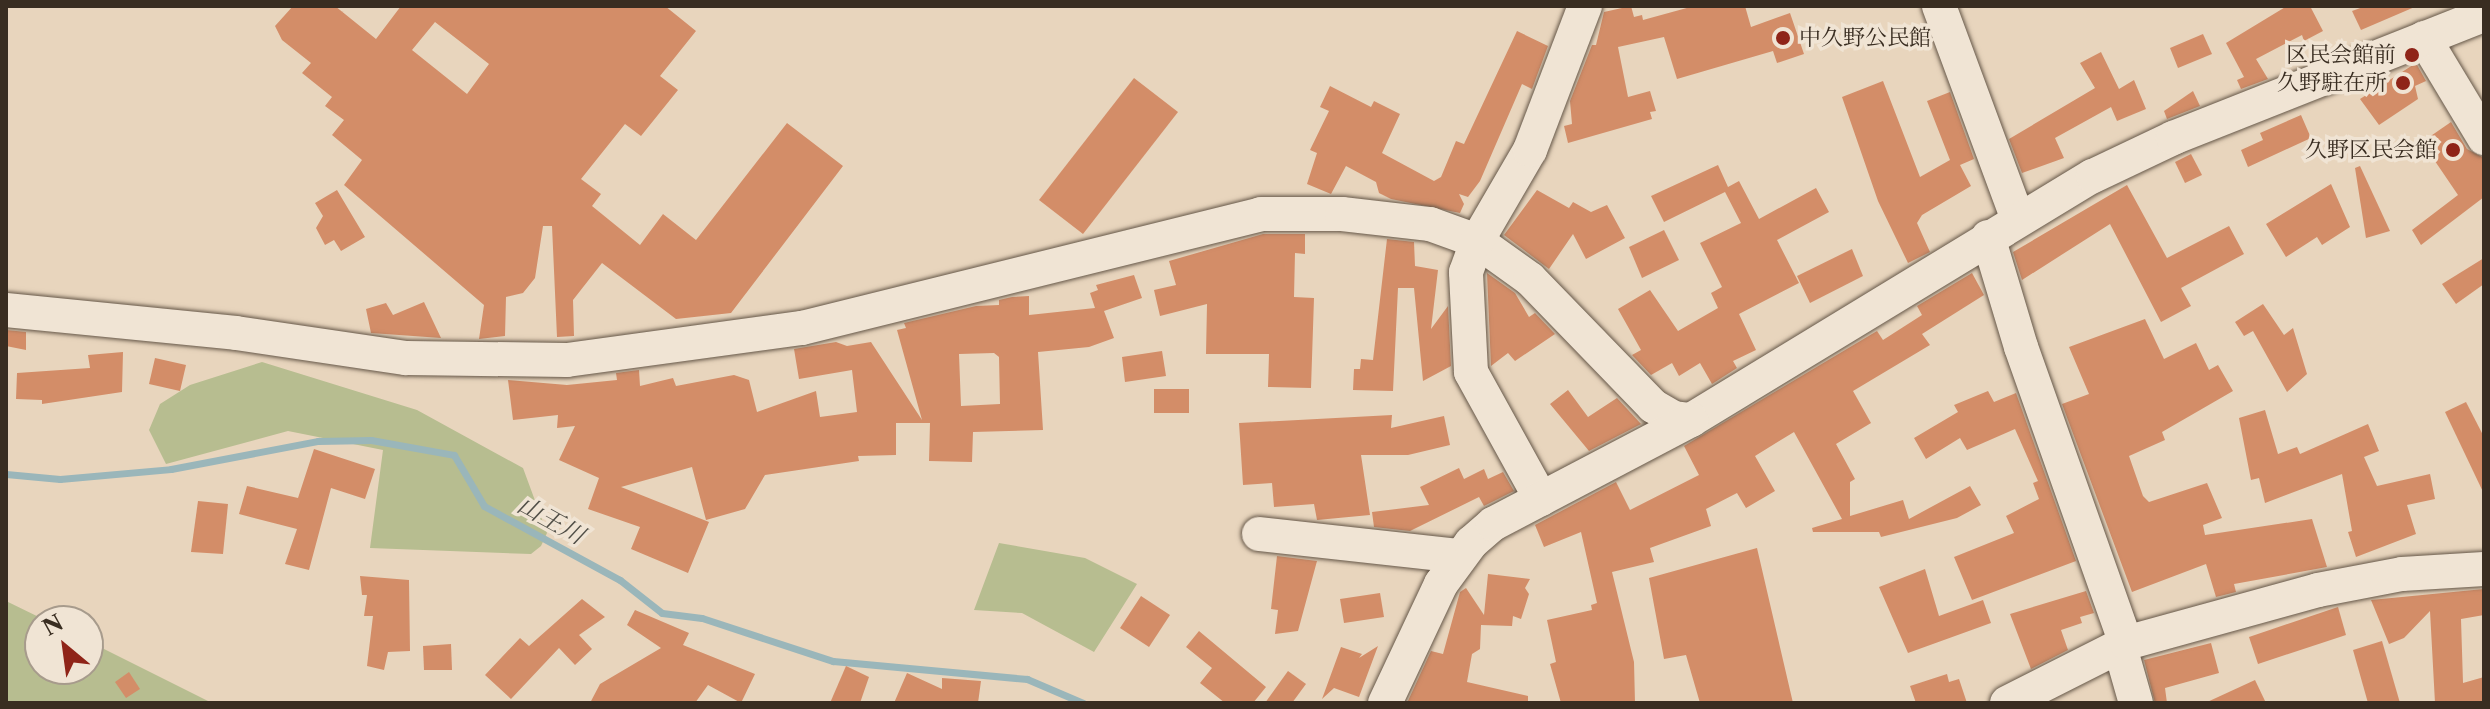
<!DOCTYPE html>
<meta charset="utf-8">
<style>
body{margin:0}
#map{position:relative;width:2490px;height:709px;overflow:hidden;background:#e8d5bd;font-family:"Libre Caslon Text","Noto Serif JP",serif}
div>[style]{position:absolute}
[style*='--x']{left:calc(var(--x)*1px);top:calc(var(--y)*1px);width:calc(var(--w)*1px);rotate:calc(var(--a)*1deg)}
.green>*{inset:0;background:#b7bd90}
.stream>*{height:7px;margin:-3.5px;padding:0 3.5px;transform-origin:3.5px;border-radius:3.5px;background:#9ab6ba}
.building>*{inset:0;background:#d38d68}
.roads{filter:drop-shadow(0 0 2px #655748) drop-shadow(0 0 2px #655748)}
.minor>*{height:34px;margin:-17px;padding:0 17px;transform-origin:17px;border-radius:17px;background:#f0e4d4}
.dots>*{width:22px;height:22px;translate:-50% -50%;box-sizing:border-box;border:4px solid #f0e4d4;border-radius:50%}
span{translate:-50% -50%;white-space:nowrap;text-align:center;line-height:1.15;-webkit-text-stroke:7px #f0e4d4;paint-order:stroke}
.poi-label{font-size:22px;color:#392d21}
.left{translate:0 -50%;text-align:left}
.right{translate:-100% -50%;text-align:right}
.water-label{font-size:24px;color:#514f47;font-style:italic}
.frame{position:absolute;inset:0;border:8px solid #392d21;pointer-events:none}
.north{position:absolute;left:24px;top:605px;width:80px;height:80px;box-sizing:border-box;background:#f0e4d4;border:2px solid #a79b8c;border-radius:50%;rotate:331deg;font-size:22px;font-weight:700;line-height:32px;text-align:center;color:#392d21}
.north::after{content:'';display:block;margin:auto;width:28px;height:36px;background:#8f2418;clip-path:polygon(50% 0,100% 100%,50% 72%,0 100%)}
</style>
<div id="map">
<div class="green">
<div style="clip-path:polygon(262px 362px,417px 410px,523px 468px,547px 533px,541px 546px,531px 554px,370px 548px,383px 450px,288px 431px,166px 464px,149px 430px,160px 404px,190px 385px)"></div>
<div style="clip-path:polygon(999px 543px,1085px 558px,1137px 584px,1094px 652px,1022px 613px,974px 610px)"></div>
<div style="clip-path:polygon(6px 601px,47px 621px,40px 621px,40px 669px,88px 669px,88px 641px,212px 703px,6px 703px)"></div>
</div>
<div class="stream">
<div style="--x:6;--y:474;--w:54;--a:5.3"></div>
<div style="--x:60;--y:479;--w:111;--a:-5.1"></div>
<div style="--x:171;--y:469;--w:150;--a:-10.8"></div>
<div style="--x:318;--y:441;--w:53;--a:-1.1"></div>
<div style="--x:371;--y:440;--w:84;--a:10.2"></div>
<div style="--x:454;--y:455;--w:59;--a:59.5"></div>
<div style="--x:484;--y:506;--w:155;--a:28.6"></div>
<div style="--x:620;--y:580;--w:53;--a:38.2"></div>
<div style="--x:662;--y:613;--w:40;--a:7.1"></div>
<div style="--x:702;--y:618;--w:138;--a:18.2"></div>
<div style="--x:833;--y:661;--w:195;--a:5.3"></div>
<div style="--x:1027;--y:679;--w:61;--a:23.2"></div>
</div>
<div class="building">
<div style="clip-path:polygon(evenodd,293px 6px,335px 6px,376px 39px,401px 6px,665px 6px,696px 31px,660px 76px,678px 90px,641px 136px,625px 124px,581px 179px,601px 194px,592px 206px,640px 245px,663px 214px,696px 240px,787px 123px,843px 166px,731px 313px,676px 319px,602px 263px,573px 300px,574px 336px,557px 337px,552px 226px,543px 226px,535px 278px,523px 293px,506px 297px,505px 336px,479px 339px,484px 305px,344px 185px,362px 160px,332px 135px,344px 120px,325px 106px,332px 97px,302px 73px,311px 63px,282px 40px,275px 26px,293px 6px,435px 22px,489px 64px,467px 94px,412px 50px,435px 22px)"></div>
<div style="clip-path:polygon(1631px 6px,1634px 17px,1642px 15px,1643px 20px,1694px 6px,1745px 6px,1751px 27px,1790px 13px,1804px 54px,1777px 63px,1773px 51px,1677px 79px,1664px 37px,1618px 47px,1628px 97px,1650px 91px,1656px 111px,1650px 112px,1652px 119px,1568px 143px,1564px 126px,1572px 124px,1570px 101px,1592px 45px,1596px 45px,1604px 12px)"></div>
<div style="clip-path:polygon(2287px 6px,2310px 6px,2323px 31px,2304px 41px,2302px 35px,2256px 59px,2268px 79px,2241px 89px,2237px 80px,2244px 77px,2226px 43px)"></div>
<div style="clip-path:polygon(2366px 6px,2417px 6px,2361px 30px,2352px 11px)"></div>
<div style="clip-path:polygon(1517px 31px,1548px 46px,1532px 89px,1522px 84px,1480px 181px,1468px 197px,1459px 194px,1464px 204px,1460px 213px,1391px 199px,1379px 193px,1376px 182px,1346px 166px,1331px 194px,1307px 184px,1317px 153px,1310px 150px,1329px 111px,1320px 107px,1330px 86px,1371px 107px,1374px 101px,1400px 114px,1382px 153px,1434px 181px,1441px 177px,1456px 141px,1464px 144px)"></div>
<div style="clip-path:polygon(2203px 34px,2212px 54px,2178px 68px,2170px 48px)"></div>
<div style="clip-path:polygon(2101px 52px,2119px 89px,2134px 80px,2146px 109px,2117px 121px,2111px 107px,2055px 138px,2064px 158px,2022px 173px,2009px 139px,2095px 88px,2080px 63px)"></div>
<div style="clip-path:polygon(2416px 63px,2426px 81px,2415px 86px,2418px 99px,2379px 125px,2360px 99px)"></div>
<div style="clip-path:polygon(1134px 78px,1178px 112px,1083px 234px,1039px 200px)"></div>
<div style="clip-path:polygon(1883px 81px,1920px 177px,1950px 160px,1927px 101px,1950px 92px,1974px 159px,1960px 165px,1971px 186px,1922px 215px,1917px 223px,1930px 252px,1908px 263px,1878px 201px,1842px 97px)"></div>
<div style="clip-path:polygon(2193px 91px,2200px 106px,2167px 119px,2164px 111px)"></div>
<div style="clip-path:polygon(2301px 115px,2311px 138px,2248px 167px,2241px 150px,2263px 140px,2260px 133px)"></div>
<div style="clip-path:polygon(2451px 122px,2467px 149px,2484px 158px,2484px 197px,2421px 245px,2412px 230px,2458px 195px,2422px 142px)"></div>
<div style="clip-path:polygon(2191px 154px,2202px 175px,2185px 183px,2175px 162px)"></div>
<div style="clip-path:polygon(1718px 165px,1728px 187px,1739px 181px,1759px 219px,1816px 188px,1829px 212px,1777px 240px,1799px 283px,1739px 314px,1756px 350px,1733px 361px,1737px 368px,1712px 384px,1700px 363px,1679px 376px,1672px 363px,1651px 375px,1632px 355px,1641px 350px,1618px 309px,1650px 290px,1678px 331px,1718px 308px,1711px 293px,1722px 287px,1700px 243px,1741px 223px,1725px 192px,1664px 222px,1651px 196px)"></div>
<div style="clip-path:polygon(2360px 166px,2390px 231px,2366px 238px,2355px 168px)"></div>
<div style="clip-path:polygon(2331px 184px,2350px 227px,2322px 245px,2317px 237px,2286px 257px,2266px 224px)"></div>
<div style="clip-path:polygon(2127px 185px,2167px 258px,2229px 226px,2244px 254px,2181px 288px,2191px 306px,2161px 322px,2110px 224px,2022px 280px,2013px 252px)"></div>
<div style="clip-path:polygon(337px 190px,365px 237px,341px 251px,334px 240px,325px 245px,316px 228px,323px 216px,315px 203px)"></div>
<div style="clip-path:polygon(1537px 190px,1569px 208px,1573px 202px,1591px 212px,1607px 205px,1625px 238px,1586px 259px,1573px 234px,1549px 269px,1504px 235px)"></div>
<div style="clip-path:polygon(1664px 230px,1679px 260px,1642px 278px,1629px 247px)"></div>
<div style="clip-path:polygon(1263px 234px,1305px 234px,1305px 254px,1295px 253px,1294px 297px,1314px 298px,1311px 388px,1268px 387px,1269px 354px,1206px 354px,1207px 304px,1160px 316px,1154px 290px,1176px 285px,1169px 261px)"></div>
<div style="clip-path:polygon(1387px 239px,1414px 242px,1415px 266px,1438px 270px,1431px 329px,1448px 306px,1451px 366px,1423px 381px,1414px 288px,1398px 288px,1393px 391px,1353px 390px,1354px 369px,1360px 369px,1361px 359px,1373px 360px)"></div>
<div style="clip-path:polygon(1852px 249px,1863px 276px,1810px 303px,1797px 276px)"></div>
<div style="clip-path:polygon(2484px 258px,2484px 284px,2456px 304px,2442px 284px)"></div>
<div style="clip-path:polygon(1487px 273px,1515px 293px,1529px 317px,1535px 313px,1555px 334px,1515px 361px,1508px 353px,1491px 366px)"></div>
<div style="clip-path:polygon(1972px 273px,1984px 295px,1922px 334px,1930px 345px,1853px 391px,1871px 423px,1836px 444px,1855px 479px,1850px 482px,1850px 516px,1903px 500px,1909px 519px,1970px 486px,1981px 505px,1957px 518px,1881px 537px,1879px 532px,1813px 532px,1812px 528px,1842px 519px,1794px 432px,1755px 456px,1775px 491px,1746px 508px,1737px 493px,1706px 509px,1711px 526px,1650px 548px,1654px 562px,1612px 572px,1634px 662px,1635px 703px,1561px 703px,1550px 664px,1556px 662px,1547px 620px,1592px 610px,1591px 605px,1597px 603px,1581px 532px,1544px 547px,1535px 525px,1616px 482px,1630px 510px,1699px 475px,1684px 446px,1877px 331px,1883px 340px,1922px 315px,1917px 306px)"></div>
<div style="clip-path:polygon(evenodd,1134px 275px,1142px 298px,1104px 311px,1114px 338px,1089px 347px,1038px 352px,1043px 430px,973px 432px,972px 462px,929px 461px,930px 423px,896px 423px,896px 455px,858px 456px,859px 461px,765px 475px,745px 509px,706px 520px,692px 467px,621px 487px,709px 522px,688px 573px,631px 549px,640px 527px,588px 509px,599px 478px,559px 460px,575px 426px,557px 428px,558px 415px,513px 420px,508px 380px,567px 385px,617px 380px,616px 373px,639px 370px,640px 386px,673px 378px,676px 386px,734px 375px,749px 380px,757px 412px,816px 391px,820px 417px,857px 412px,852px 370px,799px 379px,794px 349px,836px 342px,847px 346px,871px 342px,922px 420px,897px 330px,906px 328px,904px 323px,976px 306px,999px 305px,999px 300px,1012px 297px,1029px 296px,1029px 315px,1095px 308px,1090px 293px,1098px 290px,1096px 285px,1134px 275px,994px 353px,999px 357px,1000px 404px,961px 406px,959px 354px,994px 353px)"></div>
<div style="clip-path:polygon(424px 302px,441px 338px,371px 333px,366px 309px,386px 303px,393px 315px)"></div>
<div style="clip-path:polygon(2263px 304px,2284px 335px,2293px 328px,2307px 374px,2287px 392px,2253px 331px,2244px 336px,2235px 322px)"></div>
<div style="clip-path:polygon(2145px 319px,2164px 359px,2196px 343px,2209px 370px,2218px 365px,2233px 391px,2162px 432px,2165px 440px,2129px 456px,2143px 496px,2149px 502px,2207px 483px,2222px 518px,2203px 525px,2205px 535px,2312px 519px,2327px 567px,2234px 584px,2236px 592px,2216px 597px,2206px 564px,2132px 592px,2062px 404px,2089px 394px,2069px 347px)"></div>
<div style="clip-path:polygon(6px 330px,26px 332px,26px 350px,6px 346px)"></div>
<div style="clip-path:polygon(1162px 351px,1166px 376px,1125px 382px,1122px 357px)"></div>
<div style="clip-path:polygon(123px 352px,122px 392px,42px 404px,42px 400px,16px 399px,17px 373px,90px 368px,88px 355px)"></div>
<div style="clip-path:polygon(155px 358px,186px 365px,180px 391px,149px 384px)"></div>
<div style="clip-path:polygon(1154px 389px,1189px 389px,1189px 413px,1154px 413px)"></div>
<div style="clip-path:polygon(1568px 390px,1588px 417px,1617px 398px,1641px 424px,1589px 451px,1550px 404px)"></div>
<div style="clip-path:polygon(1988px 391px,1994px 402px,2016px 393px,2076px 561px,1972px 600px,1954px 557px,2014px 533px,2006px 516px,2039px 499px,2033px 483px,2038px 481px,2015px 429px,1967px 450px,1960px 438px,1926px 459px,1914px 438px,1958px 412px,1954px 405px)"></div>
<div style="clip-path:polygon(2466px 402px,2484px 437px,2484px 494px,2445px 412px)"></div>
<div style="clip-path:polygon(2265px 410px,2278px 454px,2297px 447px,2300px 454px,2368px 424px,2379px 451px,2364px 457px,2377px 486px,2430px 474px,2435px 499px,2407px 505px,2416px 534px,2356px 557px,2348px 532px,2352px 531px,2342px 474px,2265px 503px,2259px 478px,2251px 480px,2239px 418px)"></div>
<div style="clip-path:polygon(1392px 415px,1391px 428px,1444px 416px,1450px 445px,1408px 455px,1361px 455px,1370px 515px,1317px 520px,1314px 504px,1274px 507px,1272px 483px,1243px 485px,1239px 423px)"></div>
<div style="clip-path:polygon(314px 449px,375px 469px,365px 499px,331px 488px,309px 570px,285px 564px,297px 529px,239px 514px,247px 486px,298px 498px)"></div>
<div style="clip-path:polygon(1459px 468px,1464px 479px,1484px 469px,1488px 479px,1503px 472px,1514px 491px,1484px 506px,1479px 497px,1410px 531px,1374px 527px,1372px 512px,1429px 505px,1420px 487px)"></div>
<div style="clip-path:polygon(198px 501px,228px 504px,223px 554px,191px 552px)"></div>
<div style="clip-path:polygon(1757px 548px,1793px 703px,1700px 703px,1686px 655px,1664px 659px,1649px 578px)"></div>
<div style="clip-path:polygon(1277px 556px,1317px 561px,1298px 631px,1275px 634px,1278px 610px,1271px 609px)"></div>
<div style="clip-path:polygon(1925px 569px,1939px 616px,1983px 600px,1991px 623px,1908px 653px,1879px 587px)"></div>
<div style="clip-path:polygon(1488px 574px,1530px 579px,1525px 588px,1529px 594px,1521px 619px,1513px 616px,1512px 626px,1481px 625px,1480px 649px,1472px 654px,1467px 682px,1528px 696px,1528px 703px,1407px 703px,1431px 651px,1443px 654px,1460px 592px,1466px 588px,1484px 615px)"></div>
<div style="clip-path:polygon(360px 576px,409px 580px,410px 651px,388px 652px,384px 670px,367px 666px,373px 616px,364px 616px,367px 595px,362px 595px)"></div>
<div style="clip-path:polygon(2484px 589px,2484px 615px,2461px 619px,2463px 683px,2484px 677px,2484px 703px,2435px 703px,2430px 611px,2404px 638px,2389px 644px,2371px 600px)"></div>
<div style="clip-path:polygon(2086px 591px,2094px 613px,2080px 617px,2082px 623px,2061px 630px,2068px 650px,2031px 669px,2010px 614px)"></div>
<div style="clip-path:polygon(1380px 593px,1384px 617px,1344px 623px,1340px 599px)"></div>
<div style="clip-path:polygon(1141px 596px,1170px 615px,1149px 647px,1120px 628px)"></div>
<div style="clip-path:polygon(582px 599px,605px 617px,579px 635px,592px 649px,575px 665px,559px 648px,511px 699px,485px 675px,520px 638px,529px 646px)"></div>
<div style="clip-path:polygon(2338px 607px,2346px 635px,2258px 664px,2249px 637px)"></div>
<div style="clip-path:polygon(635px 610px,689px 633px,683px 645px,755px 674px,741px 703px,708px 685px,695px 703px,590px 703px,600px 684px,661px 648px,627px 625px)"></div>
<div style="clip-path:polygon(1199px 631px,1266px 687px,1253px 703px,1225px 703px,1200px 683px,1212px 668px,1186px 647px)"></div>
<div style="clip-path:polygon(2382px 641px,2400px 703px,2368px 703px,2353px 650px)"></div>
<div style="clip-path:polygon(2211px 643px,2219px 673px,2165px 688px,2167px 703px,2155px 703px,2144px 660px)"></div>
<div style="clip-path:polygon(451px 644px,452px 670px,424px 670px,423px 646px)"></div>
<div style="clip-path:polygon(1378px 646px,1359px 697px,1334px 688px,1322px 699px,1341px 647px,1362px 654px,1359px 658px)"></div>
<div style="clip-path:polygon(846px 666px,869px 677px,860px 703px,830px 703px)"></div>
<div style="clip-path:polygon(1288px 671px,1306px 684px,1292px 703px,1265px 703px)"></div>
<div style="clip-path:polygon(129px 672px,140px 689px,126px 698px,115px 682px)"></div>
<div style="clip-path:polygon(907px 673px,942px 689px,942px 678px,981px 681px,978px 703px,894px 703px)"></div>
<div style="clip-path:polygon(1947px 674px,1949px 682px,1959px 679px,1967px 703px,1916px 703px,1910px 686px)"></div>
<div style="clip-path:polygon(2255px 680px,2266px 703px,2205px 703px)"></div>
</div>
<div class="roads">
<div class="minor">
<div style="--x:1939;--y:6;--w:228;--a:69.7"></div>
<div style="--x:2424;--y:38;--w:117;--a:59"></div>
<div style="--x:1988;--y:237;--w:115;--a:73.3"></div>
<div style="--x:2021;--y:347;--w:314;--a:70.5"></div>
<div style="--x:6;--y:310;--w:231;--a:5.7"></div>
<div style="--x:236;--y:333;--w:172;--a:8.4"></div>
<div style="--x:406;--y:358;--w:161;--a:0.7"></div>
<div style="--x:567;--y:360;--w:237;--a:-7.8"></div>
<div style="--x:802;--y:328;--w:473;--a:-13.9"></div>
<div style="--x:1261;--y:214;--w:81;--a:0"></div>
<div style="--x:1342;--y:214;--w:89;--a:6.5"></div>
<div style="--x:1430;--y:224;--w:50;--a:19.9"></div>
<div style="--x:1477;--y:241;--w:65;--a:35.6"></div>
<div style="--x:1530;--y:279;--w:177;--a:45.9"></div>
<div style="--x:1653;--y:406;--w:24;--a:30"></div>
<div style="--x:1674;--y:418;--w:17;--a:7"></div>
<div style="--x:1691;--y:420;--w:470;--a:-31.3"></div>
<div style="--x:2093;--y:176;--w:89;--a:-25.4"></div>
<div style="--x:2173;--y:138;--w:334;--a:-21.6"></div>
<div style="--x:1541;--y:499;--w:145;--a:-118.9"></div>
<div style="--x:1471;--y:372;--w:100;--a:-92.9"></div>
<div style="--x:1466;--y:272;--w:33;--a:-70"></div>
<div style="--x:1477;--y:241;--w:105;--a:-59.8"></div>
<div style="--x:1530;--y:150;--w:154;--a:-69.1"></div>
<div style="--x:1259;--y:534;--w:199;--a:6.3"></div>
<div style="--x:2120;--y:647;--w:58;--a:74.1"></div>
<div style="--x:1385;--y:703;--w:132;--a:-64.8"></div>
<div style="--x:1441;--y:584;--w:51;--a:-53.8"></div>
<div style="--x:1471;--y:543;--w:29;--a:-41"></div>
<div style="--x:1493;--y:524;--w:224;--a:-27.7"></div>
<div style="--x:2007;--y:703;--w:133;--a:-26.8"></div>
<div style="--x:2126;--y:643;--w:199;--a:-15.4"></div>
<div style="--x:2318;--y:590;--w:86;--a:-10.8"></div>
<div style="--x:2402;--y:574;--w:82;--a:-3.5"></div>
</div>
</div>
<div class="dots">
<div style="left:1783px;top:38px;background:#8f2418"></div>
<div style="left:2412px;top:55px;background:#8f2418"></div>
<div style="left:2403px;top:83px;background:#8f2418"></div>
<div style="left:2453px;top:150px;background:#8f2418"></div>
</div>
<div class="poi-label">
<span class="left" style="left:1799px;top:38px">中久野公民館</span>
<span class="right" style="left:2396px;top:55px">区民会館前</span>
<span class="right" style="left:2387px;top:83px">久野駐在所</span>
<span class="right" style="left:2437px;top:150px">久野区民会館</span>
</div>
<div class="water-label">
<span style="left:551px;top:520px;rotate:29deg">山王川</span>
</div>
<div class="frame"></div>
<div class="north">N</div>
</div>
